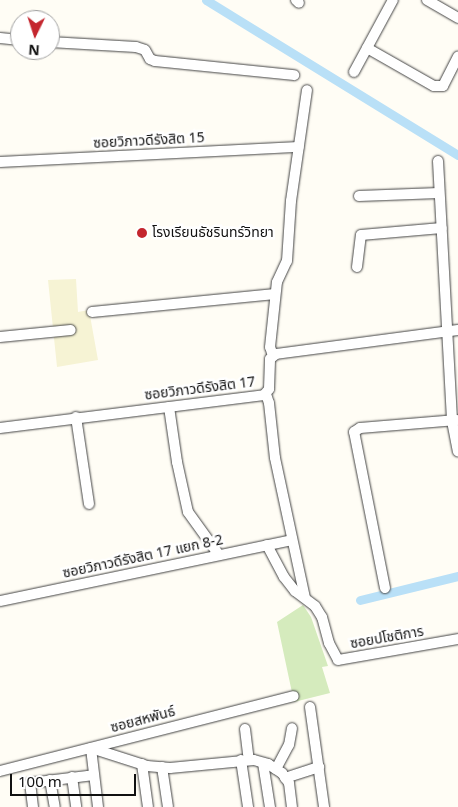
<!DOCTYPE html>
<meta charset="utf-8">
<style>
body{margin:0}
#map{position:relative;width:458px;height:807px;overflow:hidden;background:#fffdf5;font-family:Georgia,"Noto Sans Thai",serif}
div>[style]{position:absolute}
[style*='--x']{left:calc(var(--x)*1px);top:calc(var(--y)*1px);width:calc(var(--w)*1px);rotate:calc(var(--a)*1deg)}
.farmland>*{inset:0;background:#f6f3d4}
.green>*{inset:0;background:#d5ebbd}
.canal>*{height:9px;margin:-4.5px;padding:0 4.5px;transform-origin:4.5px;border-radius:4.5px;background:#b9e0f7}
.roads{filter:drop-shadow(0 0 1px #444) drop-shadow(0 0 1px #444)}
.minor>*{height:10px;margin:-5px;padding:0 5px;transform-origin:5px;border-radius:5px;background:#fff}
.dots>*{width:14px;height:14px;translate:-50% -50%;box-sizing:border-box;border:2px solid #fff;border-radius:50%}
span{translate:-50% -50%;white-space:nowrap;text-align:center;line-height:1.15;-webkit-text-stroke:5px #fff;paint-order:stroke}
.street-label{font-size:14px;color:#111}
.poi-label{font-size:14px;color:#111}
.left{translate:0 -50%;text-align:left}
.north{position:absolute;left:10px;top:10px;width:50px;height:50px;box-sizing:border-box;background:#fff;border:1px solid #a0a0a0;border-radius:50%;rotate:184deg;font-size:14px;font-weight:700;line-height:20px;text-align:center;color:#111}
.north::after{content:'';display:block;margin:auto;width:18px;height:22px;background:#c4262e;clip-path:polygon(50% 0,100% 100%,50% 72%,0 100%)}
.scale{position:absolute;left:10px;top:774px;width:126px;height:22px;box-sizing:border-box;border:2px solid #111;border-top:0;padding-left:6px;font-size:15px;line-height:18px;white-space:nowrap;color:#111;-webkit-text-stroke:4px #fff;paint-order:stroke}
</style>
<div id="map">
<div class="farmland">
<div style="clip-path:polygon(76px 279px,78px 312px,89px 310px,98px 360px,57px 367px,48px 280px)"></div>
</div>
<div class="green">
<div style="clip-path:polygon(303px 605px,311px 617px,328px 666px,322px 667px,330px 693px,294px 702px,277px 622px)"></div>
</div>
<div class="canal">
<div style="--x:206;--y:0;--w:296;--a:31.6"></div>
<div style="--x:360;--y:600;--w:101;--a:-13.8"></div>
</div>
<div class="roads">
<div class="minor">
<div style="--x:296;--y:0;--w:4;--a:45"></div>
<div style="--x:427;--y:0;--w:36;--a:30"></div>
<div style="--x:0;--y:38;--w:20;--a:6"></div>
<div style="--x:50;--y:42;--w:86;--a:3.3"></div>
<div style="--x:136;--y:47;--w:9;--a:18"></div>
<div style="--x:145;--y:50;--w:10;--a:61"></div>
<div style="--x:150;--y:59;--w:5;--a:22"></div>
<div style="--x:155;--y:61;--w:140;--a:5.8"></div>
<div style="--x:367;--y:48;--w:77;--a:29.6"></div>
<div style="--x:434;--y:86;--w:9;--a:0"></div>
<div style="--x:443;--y:86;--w:33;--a:-63"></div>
<div style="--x:354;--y:72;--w:82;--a:-61.6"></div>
<div style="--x:438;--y:161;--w:260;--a:86.9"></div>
<div style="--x:452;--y:421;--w:31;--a:79"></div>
<div style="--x:0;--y:162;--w:299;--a:-2.9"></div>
<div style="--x:359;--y:196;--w:80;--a:-2.1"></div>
<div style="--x:357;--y:267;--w:32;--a:-83"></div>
<div style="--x:361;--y:235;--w:81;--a:-4.9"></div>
<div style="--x:92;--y:312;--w:184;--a:-5.6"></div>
<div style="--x:0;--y:337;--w:71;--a:-5.6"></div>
<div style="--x:273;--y:356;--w:9;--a:-108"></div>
<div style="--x:270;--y:347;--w:65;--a:-83.9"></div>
<div style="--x:277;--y:282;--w:23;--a:-65"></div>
<div style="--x:287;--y:261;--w:60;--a:-86.2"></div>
<div style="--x:291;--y:201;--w:112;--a:-81.8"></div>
<div style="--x:266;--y:394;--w:9;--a:72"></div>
<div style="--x:269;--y:403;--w:55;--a:83.8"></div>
<div style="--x:275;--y:458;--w:143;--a:77.9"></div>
<div style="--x:169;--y:407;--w:56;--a:81.7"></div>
<div style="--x:177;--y:462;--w:51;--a:77.6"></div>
<div style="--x:188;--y:512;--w:53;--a:54.2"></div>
<div style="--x:76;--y:417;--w:88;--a:81.5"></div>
<div style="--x:0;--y:428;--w:266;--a:-7.1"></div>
<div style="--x:264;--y:395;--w:8;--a:-50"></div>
<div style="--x:269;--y:389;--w:30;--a:-88"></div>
<div style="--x:270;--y:359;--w:8;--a:-40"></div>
<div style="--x:276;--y:354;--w:184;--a:-7.5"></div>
<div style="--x:267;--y:545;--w:36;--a:62"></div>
<div style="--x:284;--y:577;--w:18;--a:52"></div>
<div style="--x:295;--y:591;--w:25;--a:37"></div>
<div style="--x:315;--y:606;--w:13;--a:58"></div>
<div style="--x:322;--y:617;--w:27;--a:75"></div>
<div style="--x:329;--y:643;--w:19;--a:62"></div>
<div style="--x:338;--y:660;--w:122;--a:-9.9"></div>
<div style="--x:385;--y:588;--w:159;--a:-101.2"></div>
<div style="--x:354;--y:432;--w:7;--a:-34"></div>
<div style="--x:360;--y:428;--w:97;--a:-4.7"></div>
<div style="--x:0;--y:601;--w:298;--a:-11.8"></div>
<div style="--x:310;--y:707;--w:101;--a:82"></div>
<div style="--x:245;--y:729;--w:31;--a:83"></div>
<div style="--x:241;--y:760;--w:48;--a:81.5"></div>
<div style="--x:263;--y:763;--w:45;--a:81"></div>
<div style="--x:142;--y:764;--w:43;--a:82.1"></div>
<div style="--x:162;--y:767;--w:40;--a:81.5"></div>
<div style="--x:276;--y:769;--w:27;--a:-62"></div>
<div style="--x:289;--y:745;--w:17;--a:-80"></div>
<div style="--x:0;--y:771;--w:303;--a:-14.3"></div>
<div style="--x:72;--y:777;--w:30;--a:82"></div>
<div style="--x:285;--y:778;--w:36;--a:-18"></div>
<div style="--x:50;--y:780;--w:27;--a:80"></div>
<div style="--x:33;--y:807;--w:24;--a:-97"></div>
<div style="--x:30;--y:783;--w:64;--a:-7.1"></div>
<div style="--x:98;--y:807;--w:59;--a:-96.8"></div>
<div style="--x:91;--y:748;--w:59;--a:17.8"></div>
<div style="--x:147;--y:766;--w:23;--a:5"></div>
<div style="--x:170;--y:768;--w:84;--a:-5.4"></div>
<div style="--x:254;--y:760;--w:15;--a:16"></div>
<div style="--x:268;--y:764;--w:17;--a:33"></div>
<div style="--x:282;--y:773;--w:12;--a:55"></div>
<div style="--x:289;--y:783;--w:24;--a:83"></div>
</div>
</div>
<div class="dots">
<div style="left:142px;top:233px;background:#c4262e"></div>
</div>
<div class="street-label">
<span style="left:149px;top:141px;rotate:-3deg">ซอยวิภาวดีรังสิต 15</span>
<span style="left:200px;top:389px;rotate:-7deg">ซอยวิภาวดีรังสิต 17</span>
<span style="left:143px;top:557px;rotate:-12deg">ซอยวิภาวดีรังสิต 17 แยก 8-2</span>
<span style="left:387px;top:638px;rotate:-10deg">ซอยปโชติการ</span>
<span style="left:143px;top:720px;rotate:-15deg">ซอยสหพันธ์</span>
</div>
<div class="poi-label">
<span class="left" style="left:152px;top:233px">โรงเรียนธัชรินทร์วิทยา</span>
</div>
<div class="north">N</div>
<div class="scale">100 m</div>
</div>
